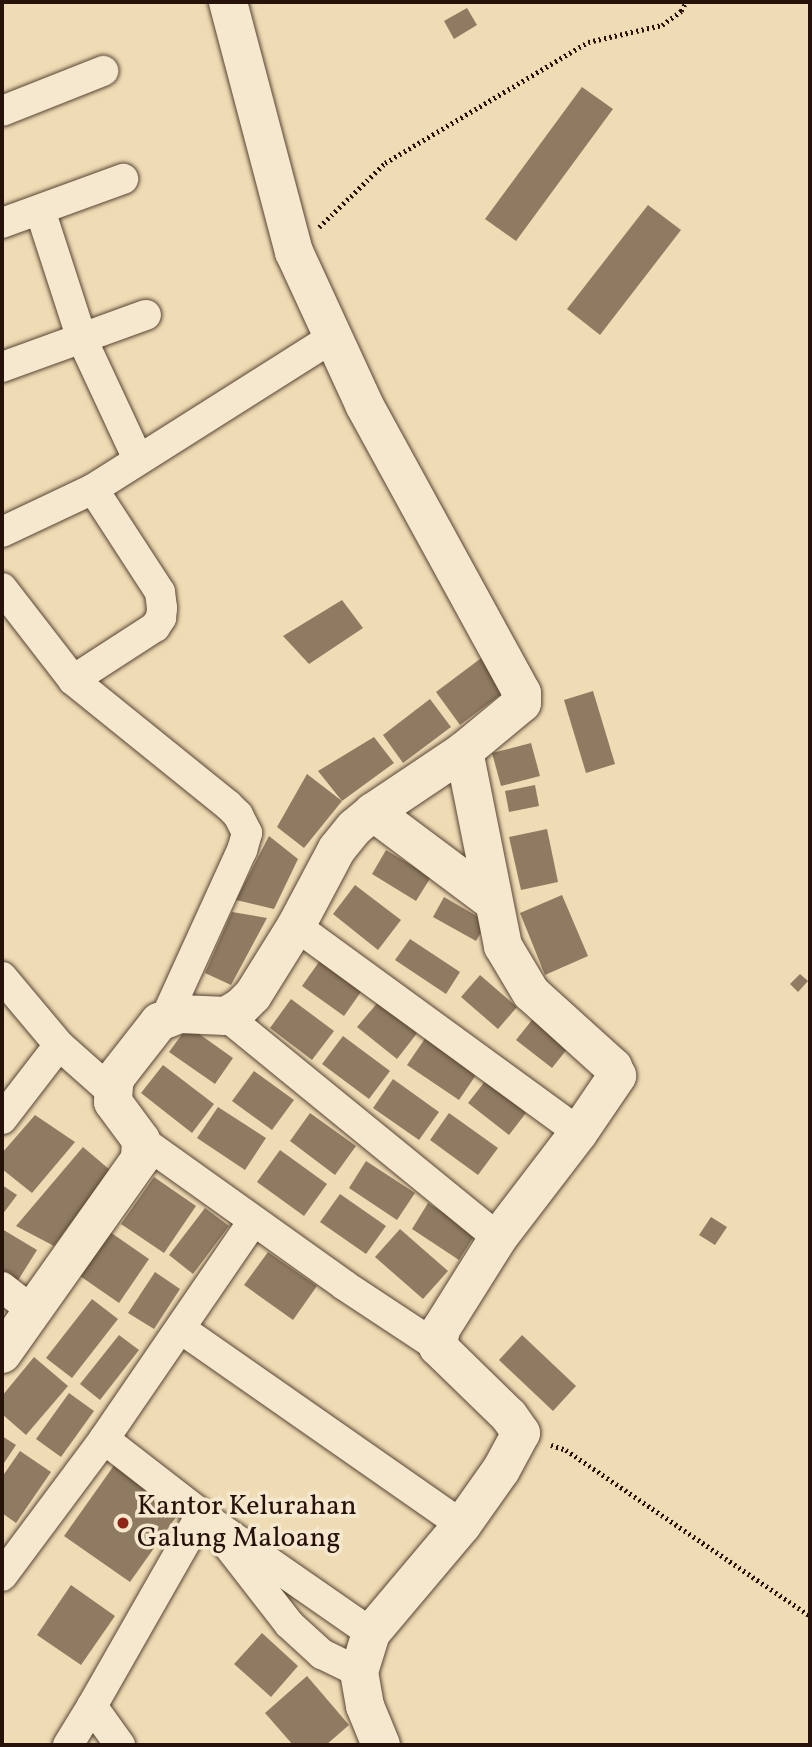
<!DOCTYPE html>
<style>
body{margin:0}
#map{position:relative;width:812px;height:1747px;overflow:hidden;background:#efdcb4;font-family:Vollkorn,serif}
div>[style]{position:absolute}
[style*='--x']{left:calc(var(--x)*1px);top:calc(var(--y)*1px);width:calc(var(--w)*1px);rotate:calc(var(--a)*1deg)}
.building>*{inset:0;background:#8f7b62}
.path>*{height:4.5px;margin-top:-2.25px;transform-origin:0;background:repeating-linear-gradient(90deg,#261209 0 2px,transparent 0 5.5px)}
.roads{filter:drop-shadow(0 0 2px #584434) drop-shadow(0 0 2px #584434)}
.street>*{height:30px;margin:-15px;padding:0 15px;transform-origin:15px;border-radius:15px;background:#f5e8ce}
.secondary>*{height:38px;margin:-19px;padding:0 19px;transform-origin:19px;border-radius:19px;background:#f5e8ce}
.dots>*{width:19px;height:19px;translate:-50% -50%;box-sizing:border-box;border:4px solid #f5e8ce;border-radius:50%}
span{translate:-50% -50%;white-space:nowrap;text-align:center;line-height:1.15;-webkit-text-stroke:7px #f5e8ce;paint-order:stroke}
.poi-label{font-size:28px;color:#261209}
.left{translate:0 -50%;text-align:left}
.frame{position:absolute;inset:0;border:4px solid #261209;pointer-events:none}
</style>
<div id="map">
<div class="building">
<div style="clip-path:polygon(467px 8px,477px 25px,454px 39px,444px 21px)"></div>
<div style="clip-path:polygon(582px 87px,613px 109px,516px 241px,485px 219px)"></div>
<div style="clip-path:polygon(648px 205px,681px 230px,600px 335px,567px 309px)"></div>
<div style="clip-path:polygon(342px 600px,363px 628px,309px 664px,283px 636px)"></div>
<div style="clip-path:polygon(484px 656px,508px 689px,460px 725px,436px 692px)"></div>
<div style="clip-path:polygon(593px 691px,615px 764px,586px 773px,564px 700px)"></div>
<div style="clip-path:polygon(430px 699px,451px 727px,403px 763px,383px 735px)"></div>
<div style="clip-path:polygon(374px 737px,394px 763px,342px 801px,318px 771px)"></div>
<div style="clip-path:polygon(531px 743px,540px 776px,501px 786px,492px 753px)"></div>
<div style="clip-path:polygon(307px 774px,342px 801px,304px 848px,277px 827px)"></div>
<div style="clip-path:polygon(535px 785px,539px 806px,509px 812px,505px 791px)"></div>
<div style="clip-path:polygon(547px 829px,558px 882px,521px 890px,509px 837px)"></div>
<div style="clip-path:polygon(269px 836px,298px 859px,274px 909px,236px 900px)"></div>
<div style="clip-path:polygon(386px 850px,431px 877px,416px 901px,372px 874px)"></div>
<div style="clip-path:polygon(355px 885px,401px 920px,378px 950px,333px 914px)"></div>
<div style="clip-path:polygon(562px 895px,588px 956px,545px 975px,520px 913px)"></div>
<div style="clip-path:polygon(444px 897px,487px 922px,476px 941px,433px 917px)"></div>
<div style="clip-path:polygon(232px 912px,267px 918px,231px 985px,205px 973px)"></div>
<div style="clip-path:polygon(410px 939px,460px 972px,446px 994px,395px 960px)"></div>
<div style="clip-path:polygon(321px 959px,363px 989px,344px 1016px,302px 986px)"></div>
<div style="clip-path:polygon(800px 974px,808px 981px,798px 992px,790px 984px)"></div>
<div style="clip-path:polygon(480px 975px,517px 1007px,498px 1029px,461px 997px)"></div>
<div style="clip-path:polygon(291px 999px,334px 1031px,312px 1060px,270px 1028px)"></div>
<div style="clip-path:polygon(379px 1001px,418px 1032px,397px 1059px,357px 1027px)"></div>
<div style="clip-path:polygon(536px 1015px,572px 1043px,552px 1068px,516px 1040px)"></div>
<div style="clip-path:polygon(188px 1026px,233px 1058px,215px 1084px,169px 1052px)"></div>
<div style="clip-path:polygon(343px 1036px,390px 1071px,369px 1099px,322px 1064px)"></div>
<div style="clip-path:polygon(426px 1037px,478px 1072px,459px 1100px,407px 1065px)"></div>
<div style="clip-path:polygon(163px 1065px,214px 1104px,192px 1133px,141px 1093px)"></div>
<div style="clip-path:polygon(254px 1071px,294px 1100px,272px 1130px,232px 1101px)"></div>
<div style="clip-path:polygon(393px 1079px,439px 1112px,419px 1140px,373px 1108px)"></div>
<div style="clip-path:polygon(486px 1080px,526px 1113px,509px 1135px,468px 1103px)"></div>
<div style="clip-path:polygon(218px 1107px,266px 1138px,245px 1170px,197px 1138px)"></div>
<div style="clip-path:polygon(310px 1113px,356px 1146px,335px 1175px,290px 1141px)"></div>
<div style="clip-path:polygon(449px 1113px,498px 1148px,478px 1175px,430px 1140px)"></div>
<div style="clip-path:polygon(35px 1115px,75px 1142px,32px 1193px,2px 1169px,2px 1153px)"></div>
<div style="clip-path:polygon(83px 1147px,110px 1170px,54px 1246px,16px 1226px)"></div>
<div style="clip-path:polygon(280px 1150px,327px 1184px,304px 1216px,257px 1182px)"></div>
<div style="clip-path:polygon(366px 1161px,415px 1193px,397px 1220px,349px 1188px)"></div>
<div style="clip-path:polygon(154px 1177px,196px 1206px,164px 1253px,121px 1224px)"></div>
<div style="clip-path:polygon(2px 1185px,17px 1195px,2px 1215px)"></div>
<div style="clip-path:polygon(340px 1194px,386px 1226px,366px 1254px,320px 1222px)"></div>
<div style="clip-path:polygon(428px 1203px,476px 1233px,459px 1260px,412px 1229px)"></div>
<div style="clip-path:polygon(205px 1208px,229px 1226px,193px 1274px,169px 1255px)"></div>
<div style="clip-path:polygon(711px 1217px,727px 1227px,715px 1245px,699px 1235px)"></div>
<div style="clip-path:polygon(2px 1229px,37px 1250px,17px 1282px,2px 1271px)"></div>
<div style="clip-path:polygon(400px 1229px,448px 1271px,423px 1299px,375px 1257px)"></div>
<div style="clip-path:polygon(110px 1232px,149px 1259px,119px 1303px,80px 1276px)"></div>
<div style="clip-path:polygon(268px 1252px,317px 1286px,293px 1320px,244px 1285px)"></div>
<div style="clip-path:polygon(155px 1272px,180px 1289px,154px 1329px,128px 1313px)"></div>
<div style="clip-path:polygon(92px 1299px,118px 1319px,72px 1378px,46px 1358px)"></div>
<div style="clip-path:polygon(119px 1335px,139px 1350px,100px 1400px,80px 1384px)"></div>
<div style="clip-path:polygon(522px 1335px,576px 1386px,553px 1411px,499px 1360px)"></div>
<div style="clip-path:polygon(34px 1357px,68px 1386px,26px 1435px,2px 1414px,2px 1396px)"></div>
<div style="clip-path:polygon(69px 1393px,94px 1411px,61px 1457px,36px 1439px)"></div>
<div style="clip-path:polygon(2px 1436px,16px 1445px,2px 1466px)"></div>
<div style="clip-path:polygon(20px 1451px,51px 1472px,16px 1523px,2px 1513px,2px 1477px)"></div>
<div style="clip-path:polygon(115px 1464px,181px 1510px,130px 1582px,64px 1536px)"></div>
<div style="clip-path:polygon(71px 1585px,115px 1616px,81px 1665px,37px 1635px)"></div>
<div style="clip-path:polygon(262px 1633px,298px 1666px,271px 1697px,234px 1664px)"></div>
<div style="clip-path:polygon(307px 1676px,349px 1725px,326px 1745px,293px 1745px,265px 1713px)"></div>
</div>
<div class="path">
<div style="--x:319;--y:227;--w:92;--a:-44.1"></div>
<div style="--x:385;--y:163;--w:236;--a:-30.8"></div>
<div style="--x:588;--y:42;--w:76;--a:-12.9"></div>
<div style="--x:662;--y:25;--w:24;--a:-36"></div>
<div style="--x:681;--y:11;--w:10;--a:-61"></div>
<div style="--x:551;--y:1445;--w:16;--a:18"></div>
<div style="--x:566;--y:1450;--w:295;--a:34.2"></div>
</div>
<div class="roads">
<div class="street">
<div style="--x:2;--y:111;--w:109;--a:-21.6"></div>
<div style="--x:40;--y:210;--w:136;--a:72"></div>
<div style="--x:82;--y:339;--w:132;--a:65"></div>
<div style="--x:2;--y:223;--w:129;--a:-20"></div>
<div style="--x:2;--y:367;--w:153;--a:-19.9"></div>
<div style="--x:2;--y:532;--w:101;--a:-25.3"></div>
<div style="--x:93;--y:489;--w:284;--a:-32.3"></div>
<div style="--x:2;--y:588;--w:116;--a:52.3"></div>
<div style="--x:73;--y:680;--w:199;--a:38.9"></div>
<div style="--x:228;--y:805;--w:14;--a:45"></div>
<div style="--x:238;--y:815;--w:20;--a:63"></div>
<div style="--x:247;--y:833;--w:18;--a:106"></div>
<div style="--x:242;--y:850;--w:183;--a:114.5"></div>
<div style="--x:73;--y:680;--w:98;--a:-32.9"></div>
<div style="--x:155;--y:627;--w:11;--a:-56"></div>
<div style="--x:161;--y:618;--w:10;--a:-84"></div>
<div style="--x:162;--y:608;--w:16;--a:-97"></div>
<div style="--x:160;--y:592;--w:123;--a:-123"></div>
<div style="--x:296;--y:926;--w:350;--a:36.1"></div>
<div style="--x:2;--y:977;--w:89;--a:50"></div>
<div style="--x:59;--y:1045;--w:72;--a:41.6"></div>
<div style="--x:226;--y:1016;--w:351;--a:39.2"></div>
<div style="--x:2;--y:1119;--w:93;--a:-52.4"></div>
<div style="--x:141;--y:1140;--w:249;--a:35.5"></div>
<div style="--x:344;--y:1285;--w:113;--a:33.4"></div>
<div style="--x:2;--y:1287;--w:39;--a:38"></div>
<div style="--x:181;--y:1329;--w:343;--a:34.9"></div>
<div style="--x:104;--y:1439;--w:130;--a:37.8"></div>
<div style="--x:207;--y:1519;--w:200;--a:34.8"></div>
<div style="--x:227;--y:1544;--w:101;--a:52.2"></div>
<div style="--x:289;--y:1624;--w:45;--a:42.3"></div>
<div style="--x:322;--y:1654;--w:41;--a:25.9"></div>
<div style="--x:2;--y:1576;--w:171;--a:-53.3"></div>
<div style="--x:104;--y:1439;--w:264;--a:-55.6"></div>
<div style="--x:68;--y:1745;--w:46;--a:-58.4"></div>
<div style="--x:120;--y:1745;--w:48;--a:-125.7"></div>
<div style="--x:92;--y:1706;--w:220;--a:-60.3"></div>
</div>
<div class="secondary">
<div style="--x:373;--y:812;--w:149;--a:36.8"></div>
<div style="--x:2;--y:1354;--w:239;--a:-54.7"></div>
<div style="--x:140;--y:1159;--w:19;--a:-87"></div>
<div style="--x:141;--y:1140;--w:47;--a:-126.4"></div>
<div style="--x:113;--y:1102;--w:17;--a:-87"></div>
<div style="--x:114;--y:1085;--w:8;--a:-76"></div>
<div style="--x:116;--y:1077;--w:70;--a:-52"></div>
<div style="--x:159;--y:1022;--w:22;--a:-21"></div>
<div style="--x:180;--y:1014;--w:46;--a:2.5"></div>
<div style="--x:226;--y:1016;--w:17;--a:-31"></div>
<div style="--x:241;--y:1007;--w:17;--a:-45"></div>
<div style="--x:253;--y:995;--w:81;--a:-58.1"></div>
<div style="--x:296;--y:926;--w:87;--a:-62"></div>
<div style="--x:337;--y:849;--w:27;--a:-51"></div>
<div style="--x:354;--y:828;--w:25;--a:-40"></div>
<div style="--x:373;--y:812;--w:110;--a:-33.8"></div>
<div style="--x:464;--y:751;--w:75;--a:-39.6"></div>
<div style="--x:522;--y:703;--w:10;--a:-90"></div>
<div style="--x:522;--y:693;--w:329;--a:-118.7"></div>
<div style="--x:364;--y:404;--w:167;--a:-114.7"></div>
<div style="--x:294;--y:252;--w:259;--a:-104.8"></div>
<div style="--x:381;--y:1745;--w:42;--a:-112.3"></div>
<div style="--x:365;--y:1706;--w:35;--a:-100"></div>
<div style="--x:359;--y:1672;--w:41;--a:-72.9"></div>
<div style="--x:371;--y:1633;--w:141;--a:-49.9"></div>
<div style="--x:462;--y:1525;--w:67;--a:-54.7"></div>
<div style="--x:501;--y:1470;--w:42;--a:-61.6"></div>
<div style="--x:521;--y:1433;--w:21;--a:-125"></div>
<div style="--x:509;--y:1416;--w:99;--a:-135.8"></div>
<div style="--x:438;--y:1347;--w:18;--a:-81"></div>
<div style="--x:441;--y:1329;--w:107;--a:-57.9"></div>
<div style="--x:498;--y:1238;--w:133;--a:-52.6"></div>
<div style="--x:579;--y:1132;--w:68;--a:-55.8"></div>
<div style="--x:617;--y:1076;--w:10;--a:-114"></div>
<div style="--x:613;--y:1067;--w:110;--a:-137.9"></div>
<div style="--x:531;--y:993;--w:55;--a:-120.8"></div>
<div style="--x:503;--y:946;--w:199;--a:-101.3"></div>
</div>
</div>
<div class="dots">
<div style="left:123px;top:1523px;background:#8f2418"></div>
</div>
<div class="poi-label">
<span class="left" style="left:137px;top:1523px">Kantor Kelurahan<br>Galung Maloang</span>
</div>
<div class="frame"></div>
</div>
